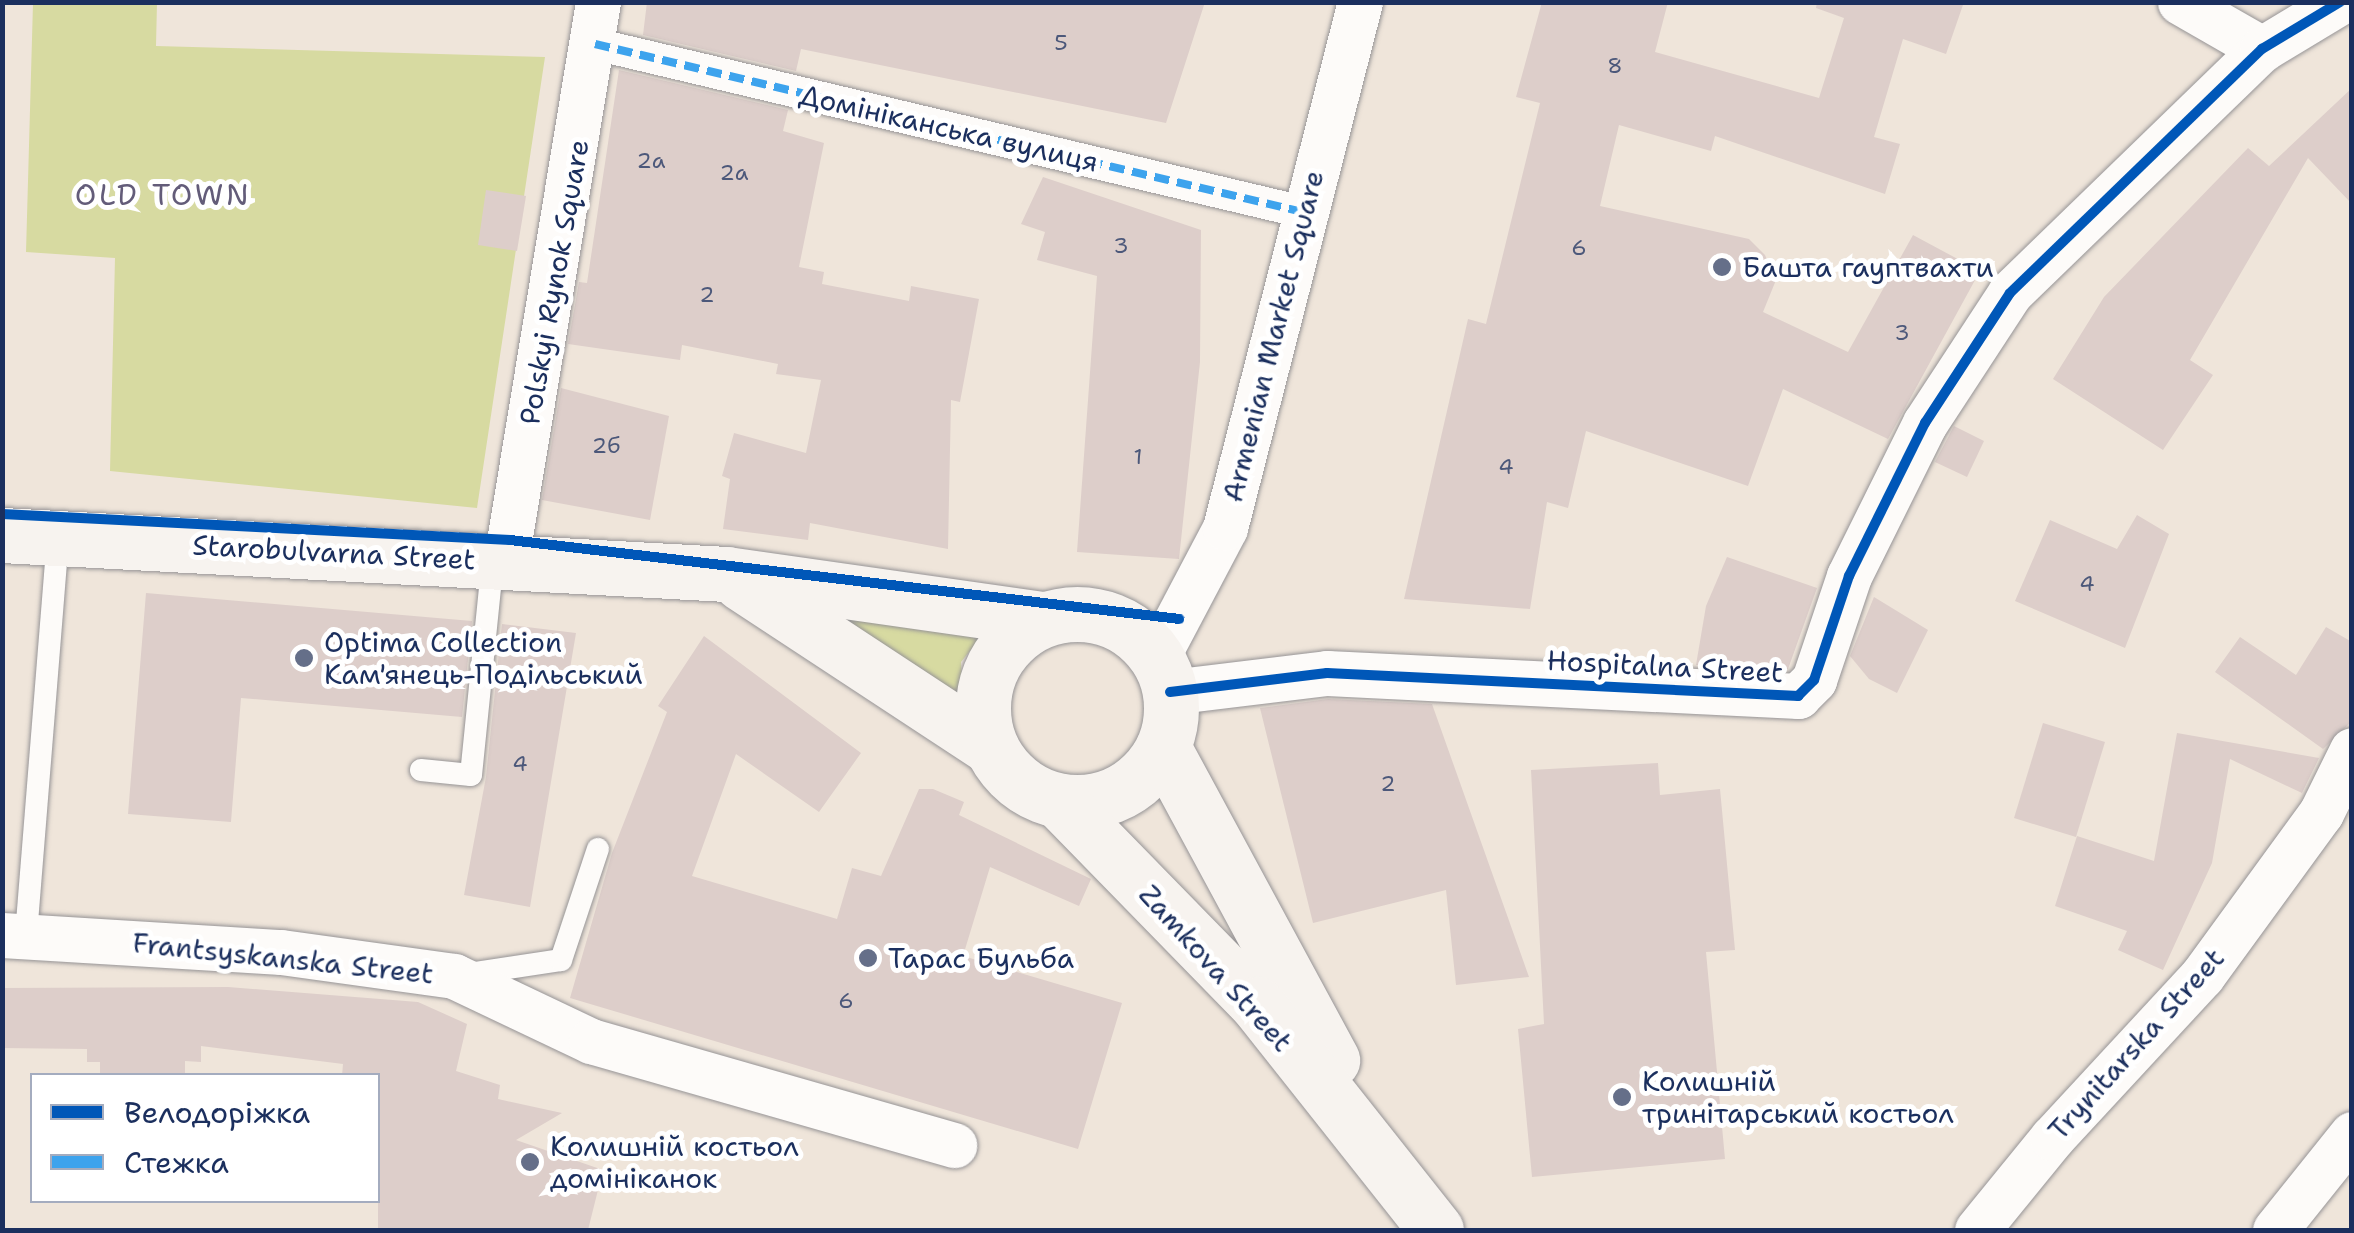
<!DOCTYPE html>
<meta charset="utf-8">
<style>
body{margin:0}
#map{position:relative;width:2354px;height:1233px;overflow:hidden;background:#efe5da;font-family:"Shantell Sans",sans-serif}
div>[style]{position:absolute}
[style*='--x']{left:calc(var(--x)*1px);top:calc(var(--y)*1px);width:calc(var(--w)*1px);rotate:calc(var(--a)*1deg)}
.green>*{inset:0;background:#d7daa1}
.building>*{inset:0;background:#ddceca}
.roads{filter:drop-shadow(0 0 2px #969496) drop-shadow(0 0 2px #969496)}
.service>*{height:22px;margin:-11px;padding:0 11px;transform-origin:11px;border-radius:11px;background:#fdfbf9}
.pedestrian>*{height:32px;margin:-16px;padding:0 16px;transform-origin:16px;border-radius:16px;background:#fdfbf9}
.minor>*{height:45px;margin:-22.5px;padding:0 22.5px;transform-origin:22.5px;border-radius:22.5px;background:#fdfbf9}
.secondary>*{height:55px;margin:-27.5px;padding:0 27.5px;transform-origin:27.5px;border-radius:27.5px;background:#f7f3ef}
.secondary>.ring{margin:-27.5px;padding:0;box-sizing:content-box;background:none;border:55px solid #f7f3ef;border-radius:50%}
.quiet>*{height:8px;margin-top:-4px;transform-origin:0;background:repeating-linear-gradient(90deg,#3da3ed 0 15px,transparent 0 23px)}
.cycleway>*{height:10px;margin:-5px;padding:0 5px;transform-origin:5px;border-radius:5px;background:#0057b8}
.dots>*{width:28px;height:28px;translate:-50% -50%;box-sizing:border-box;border:5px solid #fff;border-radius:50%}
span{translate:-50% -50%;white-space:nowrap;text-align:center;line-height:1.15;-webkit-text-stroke:10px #fff;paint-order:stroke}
.number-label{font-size:22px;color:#4c587a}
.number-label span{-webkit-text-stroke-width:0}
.street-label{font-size:28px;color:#1b2f5e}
.poi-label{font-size:28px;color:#1b2f5e}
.left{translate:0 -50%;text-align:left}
.neighbourhood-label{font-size:30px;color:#635c79;letter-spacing:2.5px}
.frame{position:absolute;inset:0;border:5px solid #1b2f5e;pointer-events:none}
.legend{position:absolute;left:30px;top:1073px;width:350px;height:130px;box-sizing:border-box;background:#fff;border:2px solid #a4acbf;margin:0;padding:12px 18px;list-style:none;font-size:30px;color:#1b2f5e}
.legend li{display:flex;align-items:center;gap:20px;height:50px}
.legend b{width:50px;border:2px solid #a4acbf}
</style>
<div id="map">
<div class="green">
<div style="clip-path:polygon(33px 3px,157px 3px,156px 46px,545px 57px,477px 508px,110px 471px,115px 258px,26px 252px)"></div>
<div style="clip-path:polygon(809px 611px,985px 632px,961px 662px,963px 702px)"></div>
</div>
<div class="building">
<div style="clip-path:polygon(647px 2px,1205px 2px,1166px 123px,801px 49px,796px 71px,643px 35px)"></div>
<div style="clip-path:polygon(1542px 2px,1668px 2px,1655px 52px,1819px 98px,1844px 18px,1816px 8px,1817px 2px,1964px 2px,1946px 54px,1903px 39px,1874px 137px,1900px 144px,1885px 194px,1715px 136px,1711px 151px,1619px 125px,1600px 206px,1749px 239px,1765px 255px,1776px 280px,1763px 312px,1848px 352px,1913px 235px,1980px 271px,1888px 439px,1783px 389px,1748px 486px,1586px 431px,1568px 508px,1547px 502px,1530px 609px,1404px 599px,1468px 319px,1486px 324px,1540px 103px,1516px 97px)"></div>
<div style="clip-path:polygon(619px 70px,788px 110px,783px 131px,824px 143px,799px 267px,824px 272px,822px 284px,909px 301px,911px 286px,979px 299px,960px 402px,951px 400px,948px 549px,810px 523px,808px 540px,723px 529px,730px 479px,722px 476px,734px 433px,806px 453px,821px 380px,776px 374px,778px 364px,682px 345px,680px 360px,568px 344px,579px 282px,587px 283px)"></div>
<div style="clip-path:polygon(2352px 88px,2352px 204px,2308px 158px,2190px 360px,2213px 375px,2163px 450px,2053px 379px,2104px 297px,2248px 148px,2269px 166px)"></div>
<div style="clip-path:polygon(1043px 177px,1201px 230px,1200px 362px,1179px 559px,1077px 552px,1097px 276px,1037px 260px,1045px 232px,1021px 224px)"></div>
<div style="clip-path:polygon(486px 190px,526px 196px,517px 251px,478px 245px)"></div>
<div style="clip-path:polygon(561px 388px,669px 416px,650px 520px,542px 500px)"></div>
<div style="clip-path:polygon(1954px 426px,1984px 441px,1967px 477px,1935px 462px)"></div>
<div style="clip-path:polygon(2137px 515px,2169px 534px,2125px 648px,2015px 601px,2050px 520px,2117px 549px)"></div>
<div style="clip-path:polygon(1727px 557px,1817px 588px,1788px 669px,1696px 665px,1706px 606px)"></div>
<div style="clip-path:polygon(146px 593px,472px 621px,462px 717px,241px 698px,231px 822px,128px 814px)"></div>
<div style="clip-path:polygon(1874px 597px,1928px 630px,1897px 693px,1869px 679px,1850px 656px)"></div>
<div style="clip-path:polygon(502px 624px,576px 633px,530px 907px,464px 895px,486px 777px)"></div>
<div style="clip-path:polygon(2326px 627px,2352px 642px,2352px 721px,2323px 749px,2215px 672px,2240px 637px,2296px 675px)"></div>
<div style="clip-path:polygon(704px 636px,861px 753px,819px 812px,736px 754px,692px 876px,837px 919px,852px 868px,881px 876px,919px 789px,933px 789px,964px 802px,959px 815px,1091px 879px,1079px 906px,990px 867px,963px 956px,1122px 1003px,1078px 1149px,570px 998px,612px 853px,667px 712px,658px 706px)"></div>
<div style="clip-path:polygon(1328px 699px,1432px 704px,1529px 977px,1456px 985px,1446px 890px,1313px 923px,1260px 708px)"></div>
<div style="clip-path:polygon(2043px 723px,2105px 742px,2076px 837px,2014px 818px)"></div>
<div style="clip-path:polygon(2177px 733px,2319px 758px,2302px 793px,2230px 759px,2212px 863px,2163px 970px,2118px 950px,2127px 931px,2055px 906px,2077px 836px,2154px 861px)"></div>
<div style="clip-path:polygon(1658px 763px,1660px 795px,1720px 789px,1735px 950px,1706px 952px,1725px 1159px,1532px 1177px,1518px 1029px,1544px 1024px,1531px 770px)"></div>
<div style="clip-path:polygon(228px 987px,418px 1002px,467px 1024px,456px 1071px,500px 1085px,498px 1099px,562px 1113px,516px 1140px,603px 1170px,588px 1230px,378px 1230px,378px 1076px,342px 1076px,343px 1064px,201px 1046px,201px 1062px,185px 1061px,185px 1076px,100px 1076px,100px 1062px,87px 1062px,87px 1049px,2px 1048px,2px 988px)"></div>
</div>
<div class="roads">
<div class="service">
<div style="--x:421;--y:770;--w:50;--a:5.7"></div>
<div style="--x:471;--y:775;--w:216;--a:-84.2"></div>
<div style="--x:26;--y:935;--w:398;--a:-85.4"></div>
<div style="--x:462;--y:975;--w:100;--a:-8.6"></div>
<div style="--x:561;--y:960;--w:117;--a:-71.6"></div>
</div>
<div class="pedestrian">
<div style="--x:595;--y:44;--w:728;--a:13.35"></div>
</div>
<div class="minor">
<div style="--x:2180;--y:2;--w:95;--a:29.8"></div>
<div style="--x:506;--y:560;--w:566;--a:-80.64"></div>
<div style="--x:1157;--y:657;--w:146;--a:-62.2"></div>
<div style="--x:1225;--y:528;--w:543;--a:-75.61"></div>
<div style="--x:1170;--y:692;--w:158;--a:-6.9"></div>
<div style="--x:1327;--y:673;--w:472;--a:2.8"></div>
<div style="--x:1798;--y:696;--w:23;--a:-45"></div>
<div style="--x:1814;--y:680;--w:110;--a:-71.4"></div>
<div style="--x:1849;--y:576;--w:171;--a:-63.6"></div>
<div style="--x:1925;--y:423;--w:155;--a:-56.8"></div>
<div style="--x:2010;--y:293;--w:351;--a:-44.1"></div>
<div style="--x:2262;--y:49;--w:91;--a:-31.1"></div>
<div style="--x:2;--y:935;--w:280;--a:3.5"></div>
<div style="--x:281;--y:952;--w:175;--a:7.9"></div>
<div style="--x:454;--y:976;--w:152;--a:25.4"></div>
<div style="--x:591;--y:1041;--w:378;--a:16"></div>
<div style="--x:1977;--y:1230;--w:119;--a:-50.8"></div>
<div style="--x:2052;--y:1138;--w:221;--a:-47.2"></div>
<div style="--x:2202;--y:976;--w:202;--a:-53.9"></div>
<div style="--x:2321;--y:813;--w:70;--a:-63.8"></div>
<div style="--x:2275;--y:1230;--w:123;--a:-51.3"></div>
</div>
<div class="secondary">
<div style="--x:2;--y:535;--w:725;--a:3.08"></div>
<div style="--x:726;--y:574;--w:319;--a:8.1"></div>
<div style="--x:741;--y:583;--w:299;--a:33.3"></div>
<div class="ring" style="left:983px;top:614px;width:133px;height:133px"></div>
<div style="--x:1163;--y:747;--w:356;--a:61.6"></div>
<div style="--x:1059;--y:801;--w:284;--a:45.7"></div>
<div style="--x:1257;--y:1004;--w:288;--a:51.6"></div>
</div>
</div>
<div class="quiet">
<div style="--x:595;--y:44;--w:728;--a:13.35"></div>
</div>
<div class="cycleway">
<div style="--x:2;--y:514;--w:509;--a:2.93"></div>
<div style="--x:510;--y:540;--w:674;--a:6.73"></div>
<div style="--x:1170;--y:692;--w:158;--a:-6.9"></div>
<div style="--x:1327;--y:673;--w:472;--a:2.8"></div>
<div style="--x:1798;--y:696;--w:23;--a:-45"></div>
<div style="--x:1814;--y:680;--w:110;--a:-71.4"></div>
<div style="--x:1849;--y:576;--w:171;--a:-63.6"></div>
<div style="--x:1925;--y:423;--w:155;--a:-56.8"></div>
<div style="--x:2010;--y:293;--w:351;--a:-44.1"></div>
<div style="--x:2262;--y:49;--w:91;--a:-31.1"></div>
</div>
<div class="dots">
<div style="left:1722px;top:267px;background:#656f89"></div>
<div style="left:304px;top:658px;background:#656f89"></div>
<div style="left:868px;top:958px;background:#656f89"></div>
<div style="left:1622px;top:1097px;background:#656f89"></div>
<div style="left:530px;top:1162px;background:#656f89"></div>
</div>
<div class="number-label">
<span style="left:1061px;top:43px">5</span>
<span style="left:1615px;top:66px">8</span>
<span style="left:651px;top:161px">2а</span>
<span style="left:734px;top:173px">2а</span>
<span style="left:1121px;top:246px">3</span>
<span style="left:1579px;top:248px">6</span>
<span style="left:707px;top:295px">2</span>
<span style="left:1902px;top:333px">3</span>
<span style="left:606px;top:446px">2б</span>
<span style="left:1138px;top:457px">1</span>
<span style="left:1506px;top:467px">4</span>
<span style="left:2087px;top:584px">4</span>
<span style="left:520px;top:764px">4</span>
<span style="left:1388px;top:784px">2</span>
<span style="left:846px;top:1001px">6</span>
</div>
<div class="street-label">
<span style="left:949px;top:128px;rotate:13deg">Домініканська вулиця</span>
<span style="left:554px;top:282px;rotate:-80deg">Polskyi Rynok Square</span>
<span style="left:1273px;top:336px;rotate:-76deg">Armenian Market Square</span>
<span style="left:334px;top:552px;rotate:3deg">Starobulvarna Street</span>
<span style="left:1665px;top:666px;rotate:3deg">Hospitalna Street</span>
<span style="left:283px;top:958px;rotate:6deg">Frantsyskanska Street</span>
<span style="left:1216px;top:968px;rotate:48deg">Zamkova Street</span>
<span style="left:2136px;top:1044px;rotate:-48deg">Trynitarska Street</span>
</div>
<div class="poi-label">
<span class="left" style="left:1742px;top:267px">Башта гауптвахти</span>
<span class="left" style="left:324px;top:658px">Optima Collection<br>Кам'янець-Подільський</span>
<span class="left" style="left:888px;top:958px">Тарас Бульба</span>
<span class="left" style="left:1642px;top:1097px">Колишній<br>тринітарський костьол</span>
<span class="left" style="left:550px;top:1162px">Колишній костьол<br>домініканок</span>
</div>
<div class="neighbourhood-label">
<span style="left:163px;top:195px">OLD TOWN</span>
</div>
<div class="frame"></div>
<ul class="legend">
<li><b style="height:12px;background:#0057b8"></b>Велодоріжка</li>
<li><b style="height:12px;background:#3da3ed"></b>Стежка</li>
</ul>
</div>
